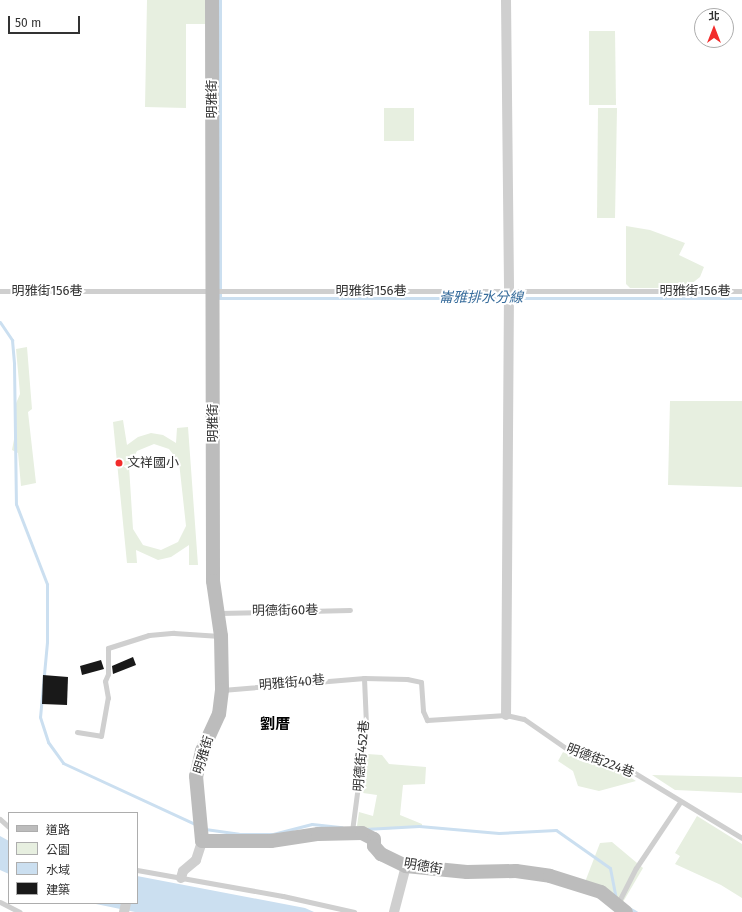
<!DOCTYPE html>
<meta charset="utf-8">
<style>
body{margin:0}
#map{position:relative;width:742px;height:912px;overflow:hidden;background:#fff;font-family:"Fira Sans","Noto Sans TC",sans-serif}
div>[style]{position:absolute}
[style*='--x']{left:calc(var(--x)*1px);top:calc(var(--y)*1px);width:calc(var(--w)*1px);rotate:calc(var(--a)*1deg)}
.green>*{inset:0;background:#e7efe0}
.water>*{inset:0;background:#cbdff0}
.stream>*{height:3px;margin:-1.5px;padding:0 1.5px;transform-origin:1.5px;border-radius:1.5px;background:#cbdff0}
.building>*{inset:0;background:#191919}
.lane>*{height:5px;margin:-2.5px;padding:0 2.5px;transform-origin:2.5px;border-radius:2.5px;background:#cfcfcf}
.street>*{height:10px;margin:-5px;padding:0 5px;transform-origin:5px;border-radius:5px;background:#cfcfcf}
.secondary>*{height:14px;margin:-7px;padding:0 7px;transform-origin:7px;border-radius:7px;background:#bcbcbc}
.dots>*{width:11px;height:11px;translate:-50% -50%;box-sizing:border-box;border:2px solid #fff;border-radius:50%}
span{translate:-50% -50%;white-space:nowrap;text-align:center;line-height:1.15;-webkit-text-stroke:4px #fff;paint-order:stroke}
.street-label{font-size:13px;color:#323232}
.poi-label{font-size:13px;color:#323232}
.left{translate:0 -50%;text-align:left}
.water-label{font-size:14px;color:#386d9c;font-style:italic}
.quarter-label{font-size:15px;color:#000;font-weight:700}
.legend{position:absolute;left:8px;top:812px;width:130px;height:92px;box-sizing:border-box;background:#fff;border:1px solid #adadad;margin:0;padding:5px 7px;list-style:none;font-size:12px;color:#323232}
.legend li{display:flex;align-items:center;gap:8px;height:20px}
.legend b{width:20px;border:1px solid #adadad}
.north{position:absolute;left:694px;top:8px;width:40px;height:40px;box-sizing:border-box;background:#fff;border:1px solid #adadad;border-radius:50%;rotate:0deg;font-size:11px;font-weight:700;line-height:16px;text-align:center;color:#323232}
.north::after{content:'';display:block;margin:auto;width:14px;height:18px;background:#f22c2b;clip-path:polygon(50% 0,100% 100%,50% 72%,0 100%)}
.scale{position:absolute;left:8px;top:16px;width:72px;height:18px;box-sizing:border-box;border:2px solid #323232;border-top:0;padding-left:5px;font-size:12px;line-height:14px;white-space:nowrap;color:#323232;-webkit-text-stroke:3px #fff;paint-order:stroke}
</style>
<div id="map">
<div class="green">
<div style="clip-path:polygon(147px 0,211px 0,212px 24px,186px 24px,186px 108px,145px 107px)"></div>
<div style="clip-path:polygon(589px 31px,615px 31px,616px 105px,589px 105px)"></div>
<div style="clip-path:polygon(384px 108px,414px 108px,414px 141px,384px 141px)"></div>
<div style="clip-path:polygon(598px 108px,617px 108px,615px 218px,597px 218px)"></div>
<div style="clip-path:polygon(626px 226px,650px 230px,685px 243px,679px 255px,704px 267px,700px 277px,686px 288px,630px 288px,626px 284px)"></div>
<div style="clip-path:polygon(27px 347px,32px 409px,28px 412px,36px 483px,21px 486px,18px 453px,12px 450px,15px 434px,14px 408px,20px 394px,16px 349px)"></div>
<div style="clip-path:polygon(670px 401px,742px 401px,742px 487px,668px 485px)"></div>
<div style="clip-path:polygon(evenodd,123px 420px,127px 445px,138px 437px,151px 433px,163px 435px,176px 443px,177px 428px,188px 427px,198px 565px,189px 565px,189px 545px,171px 557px,158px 560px,136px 550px,137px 563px,127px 563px,113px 422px,123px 420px,154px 444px,169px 449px,179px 462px,186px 526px,178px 542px,161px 550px,143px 545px,133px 529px,129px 466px,137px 451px,154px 444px)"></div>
<div style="clip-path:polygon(563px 752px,583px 762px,619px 770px,636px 781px,599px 791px,578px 786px,573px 771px,558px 761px)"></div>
<div style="clip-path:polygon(367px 754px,382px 755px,389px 764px,426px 767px,425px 784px,403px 785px,400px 815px,422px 824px,422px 827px,379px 830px,357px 826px,359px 812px,373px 816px,377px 795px,363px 793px)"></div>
<div style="clip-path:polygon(652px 775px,742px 777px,742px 793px,675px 790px)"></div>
<div style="clip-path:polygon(697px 816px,742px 844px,742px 898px,721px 885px,675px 864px,680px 856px,675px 853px)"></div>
<div style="clip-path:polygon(612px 842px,643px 868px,623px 902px,585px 882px,600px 843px)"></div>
</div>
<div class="water">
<div style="clip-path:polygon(0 836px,9px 841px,9px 874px,0 870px)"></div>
<div style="clip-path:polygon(137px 876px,305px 908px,314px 912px,135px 912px,91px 903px,137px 903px)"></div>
</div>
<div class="stream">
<div style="--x:220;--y:0;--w:298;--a:90"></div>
<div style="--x:220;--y:298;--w:522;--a:0"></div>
<div style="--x:0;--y:322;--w:22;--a:56"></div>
<div style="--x:12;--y:340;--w:24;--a:85"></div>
<div style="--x:14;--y:364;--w:140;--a:89.2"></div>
<div style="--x:16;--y:504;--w:86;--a:68.8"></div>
<div style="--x:47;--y:584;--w:58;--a:90"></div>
<div style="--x:47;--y:642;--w:75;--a:95.3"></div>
<div style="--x:40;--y:717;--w:26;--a:72"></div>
<div style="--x:48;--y:742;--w:26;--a:54"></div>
<div style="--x:63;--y:763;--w:148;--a:24.8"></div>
<div style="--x:205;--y:829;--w:34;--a:8"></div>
<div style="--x:239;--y:834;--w:34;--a:0"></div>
<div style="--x:273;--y:834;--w:40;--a:-14.4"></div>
<div style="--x:312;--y:824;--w:30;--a:6"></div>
<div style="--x:365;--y:829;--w:54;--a:-3.2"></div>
<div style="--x:419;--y:826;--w:80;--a:5"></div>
<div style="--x:499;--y:833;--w:57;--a:-3"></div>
<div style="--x:556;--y:830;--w:66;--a:35.1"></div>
<div style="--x:610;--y:868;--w:32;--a:79"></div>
<div style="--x:629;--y:908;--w:8;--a:30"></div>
</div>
<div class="building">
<div style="clip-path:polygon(133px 657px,136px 665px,113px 674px,112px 666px)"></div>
<div style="clip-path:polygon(101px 660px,104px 669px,82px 675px,80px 666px)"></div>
<div style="clip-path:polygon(43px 675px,68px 677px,67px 705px,42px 704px)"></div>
</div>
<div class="lane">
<div style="--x:0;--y:291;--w:742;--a:0"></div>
<div style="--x:219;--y:613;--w:131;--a:-1.3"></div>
<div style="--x:222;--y:690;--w:143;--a:-4.8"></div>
<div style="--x:364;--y:678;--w:43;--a:1.3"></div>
<div style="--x:407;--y:679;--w:14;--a:12"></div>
<div style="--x:421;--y:682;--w:29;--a:86"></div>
<div style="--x:423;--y:711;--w:10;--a:66"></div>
<div style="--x:427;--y:720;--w:79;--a:-3.6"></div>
<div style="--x:506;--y:715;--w:18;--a:13"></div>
<div style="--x:524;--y:719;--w:56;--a:34.8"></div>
<div style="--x:570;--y:751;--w:66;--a:18.4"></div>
<div style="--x:633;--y:772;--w:127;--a:31.2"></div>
<div style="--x:77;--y:732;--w:24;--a:9"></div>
<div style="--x:101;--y:736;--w:39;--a:-80"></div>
<div style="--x:108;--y:698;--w:17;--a:-100"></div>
<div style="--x:105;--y:681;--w:8;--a:-67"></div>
<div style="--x:108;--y:674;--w:26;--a:-90"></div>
<div style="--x:108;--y:648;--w:43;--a:-17.6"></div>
<div style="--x:149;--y:635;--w:25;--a:-5"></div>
<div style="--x:174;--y:633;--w:46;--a:3.7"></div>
<div style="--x:0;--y:819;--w:12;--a:42"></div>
<div style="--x:352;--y:831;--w:108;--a:-82.5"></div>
<div style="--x:366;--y:724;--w:46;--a:-92.5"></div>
<div style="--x:137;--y:870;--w:148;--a:10.1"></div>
<div style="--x:283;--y:896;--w:73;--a:12.7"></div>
<div style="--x:0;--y:902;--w:22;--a:27"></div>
<div style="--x:618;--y:903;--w:39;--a:-63"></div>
<div style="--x:636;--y:868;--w:79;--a:-56.3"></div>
</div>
<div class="street">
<div style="--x:506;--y:0;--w:291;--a:89.4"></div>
<div style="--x:509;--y:291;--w:424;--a:90.4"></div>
<div style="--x:181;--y:878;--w:7;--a:-74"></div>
<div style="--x:183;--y:871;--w:17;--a:-40"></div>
<div style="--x:196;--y:860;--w:20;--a:-72"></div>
<div style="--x:124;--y:912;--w:9;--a:-77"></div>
<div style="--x:394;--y:912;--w:48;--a:-75.4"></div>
</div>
<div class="secondary">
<div style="--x:212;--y:0;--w:581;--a:89.9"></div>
<div style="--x:213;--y:581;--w:56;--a:81.7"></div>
<div style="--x:221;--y:636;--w:54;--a:88.9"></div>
<div style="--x:222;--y:690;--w:24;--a:97"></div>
<div style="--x:219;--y:714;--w:41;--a:114.7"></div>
<div style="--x:202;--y:751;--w:26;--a:103"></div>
<div style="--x:196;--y:776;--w:65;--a:84.7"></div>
<div style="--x:202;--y:841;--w:69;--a:0"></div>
<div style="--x:271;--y:841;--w:48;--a:-8.5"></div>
<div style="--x:318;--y:834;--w:44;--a:-1.3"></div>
<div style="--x:362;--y:833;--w:13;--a:27"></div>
<div style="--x:374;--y:839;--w:7;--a:90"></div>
<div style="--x:374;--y:846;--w:11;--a:49"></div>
<div style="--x:381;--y:854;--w:28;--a:26"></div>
<div style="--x:406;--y:866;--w:61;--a:5.6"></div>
<div style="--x:467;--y:872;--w:49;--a:-1.2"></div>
<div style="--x:516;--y:871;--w:34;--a:8"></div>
<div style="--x:550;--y:876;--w:53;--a:17.4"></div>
<div style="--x:601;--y:892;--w:32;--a:39"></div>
</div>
<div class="dots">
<div style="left:119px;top:463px;background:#f22c2b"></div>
</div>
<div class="street-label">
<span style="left:212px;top:99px;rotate:-90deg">明雅街</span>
<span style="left:47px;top:291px">明雅街156巷</span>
<span style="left:371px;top:291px">明雅街156巷</span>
<span style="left:695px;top:291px">明雅街156巷</span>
<span style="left:213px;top:423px;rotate:-90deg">明雅街</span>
<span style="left:285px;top:611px;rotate:-1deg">明德街60巷</span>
<span style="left:292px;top:683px;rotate:-5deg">明雅街40巷</span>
<span style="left:204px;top:755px;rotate:-73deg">明雅街</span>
<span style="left:362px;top:756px;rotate:-85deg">明德街452巷</span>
<span style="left:600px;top:761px;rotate:21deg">明德街224巷</span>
<span style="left:423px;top:867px;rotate:10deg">明德街</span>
</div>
<div class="poi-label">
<span class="left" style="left:127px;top:463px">文祥國小</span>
</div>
<div class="water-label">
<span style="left:481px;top:298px">崙雅排水分線</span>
</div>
<div class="quarter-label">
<span style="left:275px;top:725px">劉厝</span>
</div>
<ul class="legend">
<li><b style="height:5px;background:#bcbcbc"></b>道路</li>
<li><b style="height:11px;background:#e7efe0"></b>公園</li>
<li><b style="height:11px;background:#cbdff0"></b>水域</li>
<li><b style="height:11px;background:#191919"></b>建築</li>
</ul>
<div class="north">北</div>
<div class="scale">50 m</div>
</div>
